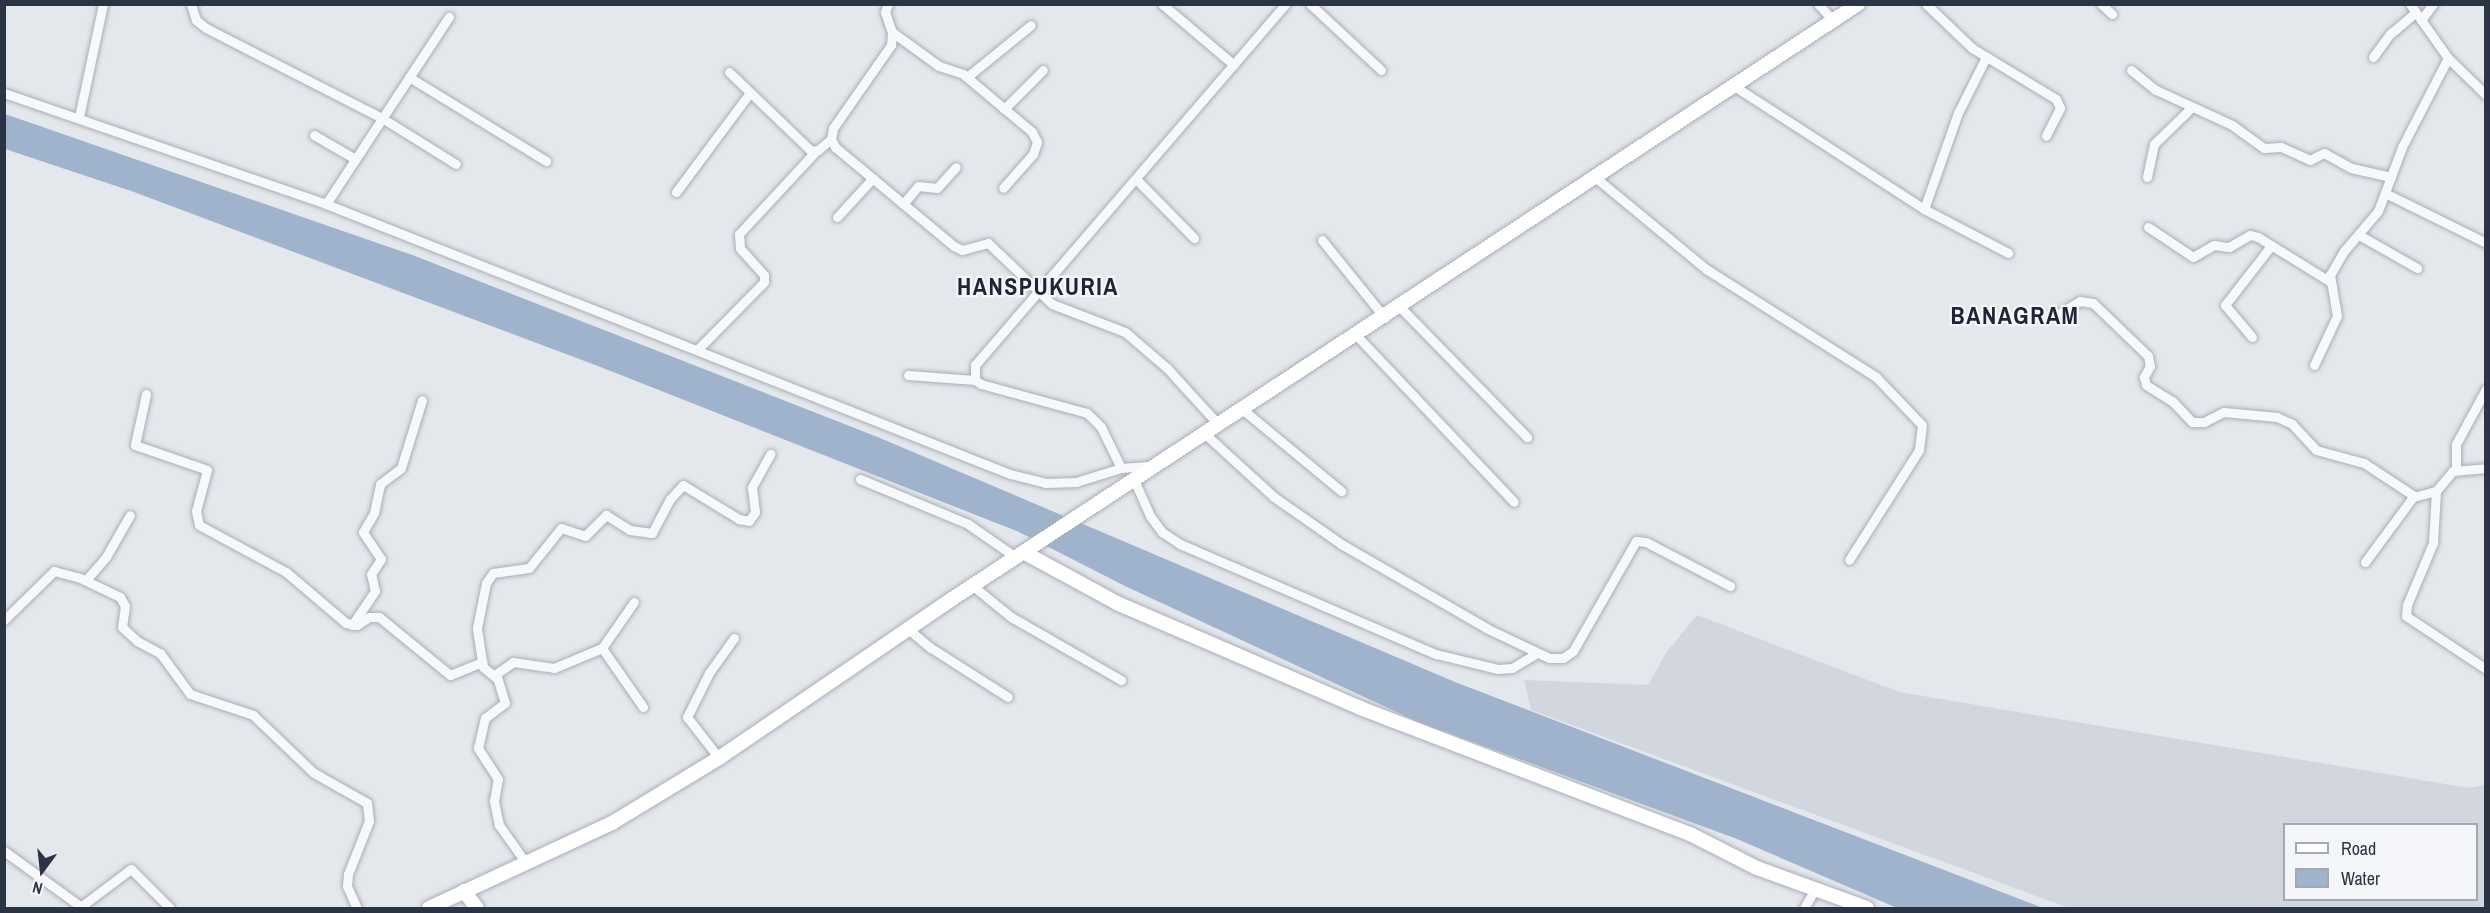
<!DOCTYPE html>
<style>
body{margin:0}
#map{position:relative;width:2490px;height:913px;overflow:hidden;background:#e4e7ec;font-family:"Archivo Narrow",sans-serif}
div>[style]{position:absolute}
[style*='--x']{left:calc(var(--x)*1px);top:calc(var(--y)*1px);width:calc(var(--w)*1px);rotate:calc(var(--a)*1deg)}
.built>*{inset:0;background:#d2d6de}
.water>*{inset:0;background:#9fb4cc}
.roads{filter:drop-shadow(0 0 2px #a9aeb7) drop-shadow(0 0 2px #a9aeb7)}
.street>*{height:9px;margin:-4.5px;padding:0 4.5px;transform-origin:4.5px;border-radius:4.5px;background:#f7f8fa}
.secondary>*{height:14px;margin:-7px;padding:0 7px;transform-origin:7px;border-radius:7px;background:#fff}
span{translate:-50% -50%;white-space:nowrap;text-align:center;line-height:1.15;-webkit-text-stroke:4.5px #f4f6f9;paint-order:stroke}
.district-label{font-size:24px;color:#1d2536;font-weight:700;letter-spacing:1.5px}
.frame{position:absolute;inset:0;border:6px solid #2b3445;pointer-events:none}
.legend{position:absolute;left:2283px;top:823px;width:195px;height:78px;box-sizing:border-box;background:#f4f6f9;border:2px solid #a4a8b1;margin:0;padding:8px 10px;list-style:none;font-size:18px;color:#2b3445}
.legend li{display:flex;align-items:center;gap:12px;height:30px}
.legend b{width:30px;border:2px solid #a4a8b1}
.north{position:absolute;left:12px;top:841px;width:60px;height:60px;-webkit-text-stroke:4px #f4f6f9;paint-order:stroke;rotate:195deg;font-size:16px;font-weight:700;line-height:24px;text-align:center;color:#2b3445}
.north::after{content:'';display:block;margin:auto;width:21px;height:27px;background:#2b3445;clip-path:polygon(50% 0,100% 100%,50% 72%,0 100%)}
</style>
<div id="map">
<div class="built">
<div style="clip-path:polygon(evenodd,1697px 615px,1899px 692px,2469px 788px,2485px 785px,2485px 908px,2069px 908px,1531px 710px,1524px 680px,1648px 685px,1666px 653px,1697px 615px,2284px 824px,2476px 824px,2476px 900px,2284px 900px,2284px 824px)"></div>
</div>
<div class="water">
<div style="clip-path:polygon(5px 114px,415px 256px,880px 438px,1455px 682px,2043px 908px,1897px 908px,1737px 839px,1416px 721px,1125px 586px,1019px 532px,598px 366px,134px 192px,5px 149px)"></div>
</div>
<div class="roads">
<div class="street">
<div style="--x:191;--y:4;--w:17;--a:73"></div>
<div style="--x:196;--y:20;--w:13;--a:39"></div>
<div style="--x:206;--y:28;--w:198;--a:27.1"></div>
<div style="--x:382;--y:118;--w:87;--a:31.9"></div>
<div style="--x:888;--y:4;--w:9;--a:111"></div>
<div style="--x:885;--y:12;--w:21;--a:71"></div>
<div style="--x:892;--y:32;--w:13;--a:94"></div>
<div style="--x:891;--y:45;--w:101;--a:124.9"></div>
<div style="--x:833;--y:128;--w:11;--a:100"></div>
<div style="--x:831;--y:139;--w:9;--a:63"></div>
<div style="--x:835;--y:147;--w:155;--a:39.8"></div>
<div style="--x:954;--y:246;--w:9;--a:27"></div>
<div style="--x:962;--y:250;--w:27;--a:-15"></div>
<div style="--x:988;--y:243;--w:88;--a:43.6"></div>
<div style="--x:1052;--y:304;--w:78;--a:21"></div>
<div style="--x:1125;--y:332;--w:55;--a:40.6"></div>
<div style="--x:1167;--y:368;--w:76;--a:47.7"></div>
<div style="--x:1162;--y:4;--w:94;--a:40.3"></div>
<div style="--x:1310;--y:4;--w:97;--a:42.9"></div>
<div style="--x:1818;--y:4;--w:23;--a:47"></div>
<div style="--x:1926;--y:4;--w:64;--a:43.7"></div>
<div style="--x:1972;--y:48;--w:98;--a:31.3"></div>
<div style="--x:2056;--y:99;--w:10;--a:66"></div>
<div style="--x:2060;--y:108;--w:31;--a:117"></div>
<div style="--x:2101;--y:4;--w:15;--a:42"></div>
<div style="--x:2410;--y:4;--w:66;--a:54.9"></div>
<div style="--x:2448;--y:58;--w:53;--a:44.2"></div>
<div style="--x:2421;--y:20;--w:20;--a:-53"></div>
<div style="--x:892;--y:32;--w:58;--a:35.9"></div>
<div style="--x:939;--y:66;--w:25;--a:18"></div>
<div style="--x:963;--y:74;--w:90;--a:40"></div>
<div style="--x:1032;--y:132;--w:11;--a:63"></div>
<div style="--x:1037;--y:142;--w:13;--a:108"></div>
<div style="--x:1033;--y:154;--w:45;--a:131.4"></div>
<div style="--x:2373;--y:57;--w:29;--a:-54"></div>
<div style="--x:2390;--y:34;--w:33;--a:-40"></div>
<div style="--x:2131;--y:70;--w:32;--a:39"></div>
<div style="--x:2156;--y:90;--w:84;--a:24.7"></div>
<div style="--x:2232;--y:125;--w:39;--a:36"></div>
<div style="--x:2264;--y:148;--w:17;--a:-3"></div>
<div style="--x:2281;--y:147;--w:32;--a:24"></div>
<div style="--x:2310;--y:160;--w:16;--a:-27"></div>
<div style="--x:2324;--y:153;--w:31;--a:29"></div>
<div style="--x:2351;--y:168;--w:41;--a:12.7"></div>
<div style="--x:729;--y:72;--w:114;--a:43.9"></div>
<div style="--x:811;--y:151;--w:7;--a:-8"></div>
<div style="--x:818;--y:150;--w:17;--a:-40"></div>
<div style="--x:409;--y:77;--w:161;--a:31.5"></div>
<div style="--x:967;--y:77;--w:82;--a:-39.1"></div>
<div style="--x:1734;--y:86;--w:226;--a:32.9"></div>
<div style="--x:1924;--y:209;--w:95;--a:27.6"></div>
<div style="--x:4;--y:93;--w:341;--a:19"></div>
<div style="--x:326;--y:204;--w:735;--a:21.54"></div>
<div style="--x:1010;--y:474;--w:36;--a:14"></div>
<div style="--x:1045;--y:483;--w:31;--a:-2"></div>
<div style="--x:1076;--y:482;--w:47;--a:-17.3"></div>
<div style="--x:1121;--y:468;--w:31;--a:-4"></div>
<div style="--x:1004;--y:109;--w:55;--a:-45"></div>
<div style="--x:79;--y:117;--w:116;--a:-78"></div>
<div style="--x:314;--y:135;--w:48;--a:30.3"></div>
<div style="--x:2147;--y:177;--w:34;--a:-78"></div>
<div style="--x:2154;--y:144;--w:53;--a:-44.2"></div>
<div style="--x:1596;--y:178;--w:143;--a:39.6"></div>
<div style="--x:1706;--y:269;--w:201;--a:32.4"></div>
<div style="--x:1876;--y:377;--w:66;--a:46.2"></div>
<div style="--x:1922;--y:425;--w:25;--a:97"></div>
<div style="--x:1919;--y:450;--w:130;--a:122.5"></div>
<div style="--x:1136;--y:179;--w:83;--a:45.5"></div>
<div style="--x:676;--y:192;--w:122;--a:-53.3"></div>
<div style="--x:2385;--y:193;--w:113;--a:26.3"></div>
<div style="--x:326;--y:204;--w:224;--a:-56.7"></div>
<div style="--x:903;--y:204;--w:23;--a:-50"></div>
<div style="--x:918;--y:186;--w:19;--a:6"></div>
<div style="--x:937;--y:188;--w:28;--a:-48"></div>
<div style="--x:1924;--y:209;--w:102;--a:-70.5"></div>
<div style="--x:1958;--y:113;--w:63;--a:-63.4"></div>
<div style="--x:837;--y:217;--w:53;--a:-47.3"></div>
<div style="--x:2148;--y:227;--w:54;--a:33.7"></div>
<div style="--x:2193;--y:257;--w:24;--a:-30"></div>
<div style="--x:2214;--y:245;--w:15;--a:8"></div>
<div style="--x:2229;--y:247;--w:24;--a:-30"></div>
<div style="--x:2250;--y:235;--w:8;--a:14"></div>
<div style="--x:2258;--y:237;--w:84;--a:31.8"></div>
<div style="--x:2359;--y:235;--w:67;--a:29.6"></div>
<div style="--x:1322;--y:240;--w:100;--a:51.1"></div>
<div style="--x:1400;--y:307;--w:182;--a:45.7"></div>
<div style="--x:2060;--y:313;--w:23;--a:-31"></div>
<div style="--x:2080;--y:301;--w:13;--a:9"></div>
<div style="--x:2093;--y:303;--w:76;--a:43.9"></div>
<div style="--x:2148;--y:356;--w:10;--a:79"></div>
<div style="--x:2150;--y:366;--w:13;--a:119"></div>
<div style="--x:2144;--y:377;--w:8;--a:76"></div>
<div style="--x:2146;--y:385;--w:31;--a:32"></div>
<div style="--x:2172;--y:401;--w:29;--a:46"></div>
<div style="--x:2192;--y:422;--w:12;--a:0"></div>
<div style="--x:2204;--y:422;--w:22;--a:-27"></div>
<div style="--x:2224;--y:412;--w:53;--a:5.4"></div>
<div style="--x:2277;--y:417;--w:17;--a:25"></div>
<div style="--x:2292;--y:424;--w:35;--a:47"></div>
<div style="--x:2316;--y:450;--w:50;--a:15.2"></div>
<div style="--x:2364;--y:463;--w:60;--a:33.4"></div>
<div style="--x:1357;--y:336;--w:228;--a:46.6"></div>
<div style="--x:2252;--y:337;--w:42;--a:-130.2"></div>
<div style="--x:2225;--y:305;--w:75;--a:-52.1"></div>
<div style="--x:697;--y:350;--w:95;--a:-45.4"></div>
<div style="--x:764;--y:282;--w:7;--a:-90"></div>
<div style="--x:764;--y:275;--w:36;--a:-132"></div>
<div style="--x:740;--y:248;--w:14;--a:-94"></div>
<div style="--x:739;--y:234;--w:112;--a:-47.2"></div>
<div style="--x:2314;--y:365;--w:54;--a:-64.9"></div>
<div style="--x:2337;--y:316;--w:42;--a:-99.7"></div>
<div style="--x:2330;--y:275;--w:28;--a:-60"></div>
<div style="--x:2344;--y:251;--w:52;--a:-49.6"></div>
<div style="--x:2378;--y:211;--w:68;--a:-69.4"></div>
<div style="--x:2402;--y:147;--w:100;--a:-62.7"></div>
<div style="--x:908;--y:375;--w:67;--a:4.3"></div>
<div style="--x:146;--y:394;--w:52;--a:102.2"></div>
<div style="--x:135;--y:445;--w:76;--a:19.1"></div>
<div style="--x:207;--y:470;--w:42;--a:105"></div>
<div style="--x:196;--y:511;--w:14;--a:78"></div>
<div style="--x:199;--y:525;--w:99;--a:28.4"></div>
<div style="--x:286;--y:572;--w:79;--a:40.4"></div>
<div style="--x:346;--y:623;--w:11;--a:10"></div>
<div style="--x:357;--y:625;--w:14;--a:-34"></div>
<div style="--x:369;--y:617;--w:10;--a:0"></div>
<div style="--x:379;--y:617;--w:92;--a:39.2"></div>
<div style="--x:450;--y:675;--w:35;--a:-22"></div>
<div style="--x:1242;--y:409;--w:129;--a:39.6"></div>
<div style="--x:1204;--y:433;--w:95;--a:42.4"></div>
<div style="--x:1274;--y:497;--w:82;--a:35"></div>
<div style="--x:1341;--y:544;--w:170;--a:30"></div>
<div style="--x:1488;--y:629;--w:68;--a:25.4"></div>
<div style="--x:1549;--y:658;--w:14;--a:0"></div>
<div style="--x:1563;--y:658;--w:12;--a:-35"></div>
<div style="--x:1573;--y:651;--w:127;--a:-60.2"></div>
<div style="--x:1636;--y:541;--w:10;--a:6"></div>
<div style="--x:1646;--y:542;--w:95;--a:27.6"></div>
<div style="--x:1121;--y:468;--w:46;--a:-116"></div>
<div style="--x:1101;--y:427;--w:20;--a:-135"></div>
<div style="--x:1087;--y:413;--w:110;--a:-164.7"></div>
<div style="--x:981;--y:384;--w:7;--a:-146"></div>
<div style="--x:975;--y:380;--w:15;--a:-90"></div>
<div style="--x:975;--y:365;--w:476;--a:-49.3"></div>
<div style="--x:2456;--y:470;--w:26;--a:-90"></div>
<div style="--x:2456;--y:444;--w:63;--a:-61.4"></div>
<div style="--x:860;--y:479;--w:117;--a:22.6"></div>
<div style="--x:968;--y:524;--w:60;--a:34.8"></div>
<div style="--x:1135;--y:482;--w:37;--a:66"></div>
<div style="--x:1150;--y:516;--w:20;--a:53"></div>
<div style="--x:1162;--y:532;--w:22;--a:34"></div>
<div style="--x:1180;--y:544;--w:279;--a:23.3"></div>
<div style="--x:1436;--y:654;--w:64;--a:13.6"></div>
<div style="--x:1498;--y:669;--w:14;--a:-4"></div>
<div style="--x:1512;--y:668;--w:27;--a:-31"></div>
<div style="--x:2436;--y:491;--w:52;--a:93.3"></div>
<div style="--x:2433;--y:543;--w:67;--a:112.8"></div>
<div style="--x:2407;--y:605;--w:11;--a:95"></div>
<div style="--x:2406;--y:616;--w:96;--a:33.5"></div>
<div style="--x:2365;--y:562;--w:81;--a:-53.6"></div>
<div style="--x:2413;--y:497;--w:24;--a:-15"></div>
<div style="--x:2436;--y:491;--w:26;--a:-50"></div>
<div style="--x:2453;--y:471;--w:33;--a:-5"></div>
<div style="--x:86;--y:580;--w:30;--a:-49"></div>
<div style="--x:106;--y:557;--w:48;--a:-60.3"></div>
<div style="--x:973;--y:586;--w:49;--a:39.2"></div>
<div style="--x:1011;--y:617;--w:127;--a:29.8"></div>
<div style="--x:4;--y:620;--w:70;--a:-44.4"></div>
<div style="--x:54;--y:571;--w:27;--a:15"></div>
<div style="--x:80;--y:578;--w:44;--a:25.4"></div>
<div style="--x:120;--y:597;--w:10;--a:61"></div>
<div style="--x:125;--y:606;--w:21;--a:98"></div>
<div style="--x:122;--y:627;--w:21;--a:43"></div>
<div style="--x:137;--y:641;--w:26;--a:28"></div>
<div style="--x:160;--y:653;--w:51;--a:53.8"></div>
<div style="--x:190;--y:694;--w:66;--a:18.4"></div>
<div style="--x:253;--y:715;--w:84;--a:43.6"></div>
<div style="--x:314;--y:773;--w:61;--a:29.5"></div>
<div style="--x:367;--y:803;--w:18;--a:84"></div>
<div style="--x:369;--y:821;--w:57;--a:111.6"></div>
<div style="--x:348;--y:874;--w:12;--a:95"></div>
<div style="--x:347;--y:886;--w:24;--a:66"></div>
<div style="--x:352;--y:625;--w:41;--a:-55.9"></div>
<div style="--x:375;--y:591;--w:17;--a:-103"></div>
<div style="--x:371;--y:574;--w:18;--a:-56"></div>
<div style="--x:381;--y:559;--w:32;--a:-124"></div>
<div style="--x:363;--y:532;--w:22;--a:-60"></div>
<div style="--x:374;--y:513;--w:30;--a:-78"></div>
<div style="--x:380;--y:484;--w:26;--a:-37"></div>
<div style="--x:401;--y:468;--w:71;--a:-72.8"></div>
<div style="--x:908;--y:629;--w:30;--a:40"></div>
<div style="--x:931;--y:648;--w:91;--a:32.5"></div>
<div style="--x:602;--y:648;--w:72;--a:55.2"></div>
<div style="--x:495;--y:677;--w:16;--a:-140"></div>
<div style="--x:483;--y:667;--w:39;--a:-99"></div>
<div style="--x:477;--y:628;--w:46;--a:-78.7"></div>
<div style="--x:486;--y:583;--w:12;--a:-55"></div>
<div style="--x:493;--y:573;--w:36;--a:-8"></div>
<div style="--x:529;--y:568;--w:51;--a:-51.3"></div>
<div style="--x:561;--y:528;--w:25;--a:18"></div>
<div style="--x:585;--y:536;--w:30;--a:-45"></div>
<div style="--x:606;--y:515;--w:28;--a:32"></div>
<div style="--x:630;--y:530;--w:22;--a:8"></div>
<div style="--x:652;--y:533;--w:38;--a:-62"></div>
<div style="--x:670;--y:499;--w:19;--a:-47"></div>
<div style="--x:683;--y:485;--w:66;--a:31.3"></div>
<div style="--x:739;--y:519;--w:10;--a:11"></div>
<div style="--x:749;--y:521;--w:11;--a:-56"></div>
<div style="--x:755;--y:512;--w:25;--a:-97"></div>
<div style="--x:752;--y:487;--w:38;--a:-61"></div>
<div style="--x:719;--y:758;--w:52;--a:-128"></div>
<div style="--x:687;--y:717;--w:49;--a:-63.4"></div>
<div style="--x:709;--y:673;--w:43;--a:-54.5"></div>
<div style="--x:4;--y:851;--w:94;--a:35.9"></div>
<div style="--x:526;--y:863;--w:47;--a:-125.4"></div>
<div style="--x:499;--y:825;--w:25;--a:-102"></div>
<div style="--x:494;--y:801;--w:22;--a:-80"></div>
<div style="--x:498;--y:779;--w:37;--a:-123"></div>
<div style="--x:478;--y:748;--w:31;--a:-77"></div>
<div style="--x:485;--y:718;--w:25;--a:-37"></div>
<div style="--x:505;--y:703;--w:30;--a:-107"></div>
<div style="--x:496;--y:674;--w:21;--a:-35"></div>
<div style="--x:513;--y:662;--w:41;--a:8.3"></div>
<div style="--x:554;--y:668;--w:52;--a:-22.6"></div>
<div style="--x:602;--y:648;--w:56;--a:-55.2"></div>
<div style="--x:79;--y:908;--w:65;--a:-36.9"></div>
<div style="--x:131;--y:869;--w:55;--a:45"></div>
<div style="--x:1804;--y:908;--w:22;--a:-60"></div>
</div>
<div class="secondary">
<div style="--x:1025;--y:553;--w:107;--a:28.5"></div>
<div style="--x:1119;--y:604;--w:262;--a:23.3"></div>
<div style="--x:1360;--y:708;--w:353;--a:20.9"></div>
<div style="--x:1690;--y:834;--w:75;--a:26.9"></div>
<div style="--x:1757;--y:868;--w:117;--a:20"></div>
<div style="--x:464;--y:891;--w:21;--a:53"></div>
<div style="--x:429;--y:908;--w:202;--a:-24.9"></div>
<div style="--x:612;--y:823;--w:125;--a:-31.3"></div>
<div style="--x:719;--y:758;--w:282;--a:-34.3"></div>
<div style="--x:952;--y:599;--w:1084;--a:-33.29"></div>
</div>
</div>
<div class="district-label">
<span style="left:1038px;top:287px">HANSPUKURIA</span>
<span style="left:2015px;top:316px">BANAGRAM</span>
</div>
<div class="frame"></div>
<ul class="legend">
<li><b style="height:8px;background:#fff"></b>Road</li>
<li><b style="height:16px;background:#9fb4cc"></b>Water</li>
</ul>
<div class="north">N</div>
</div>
